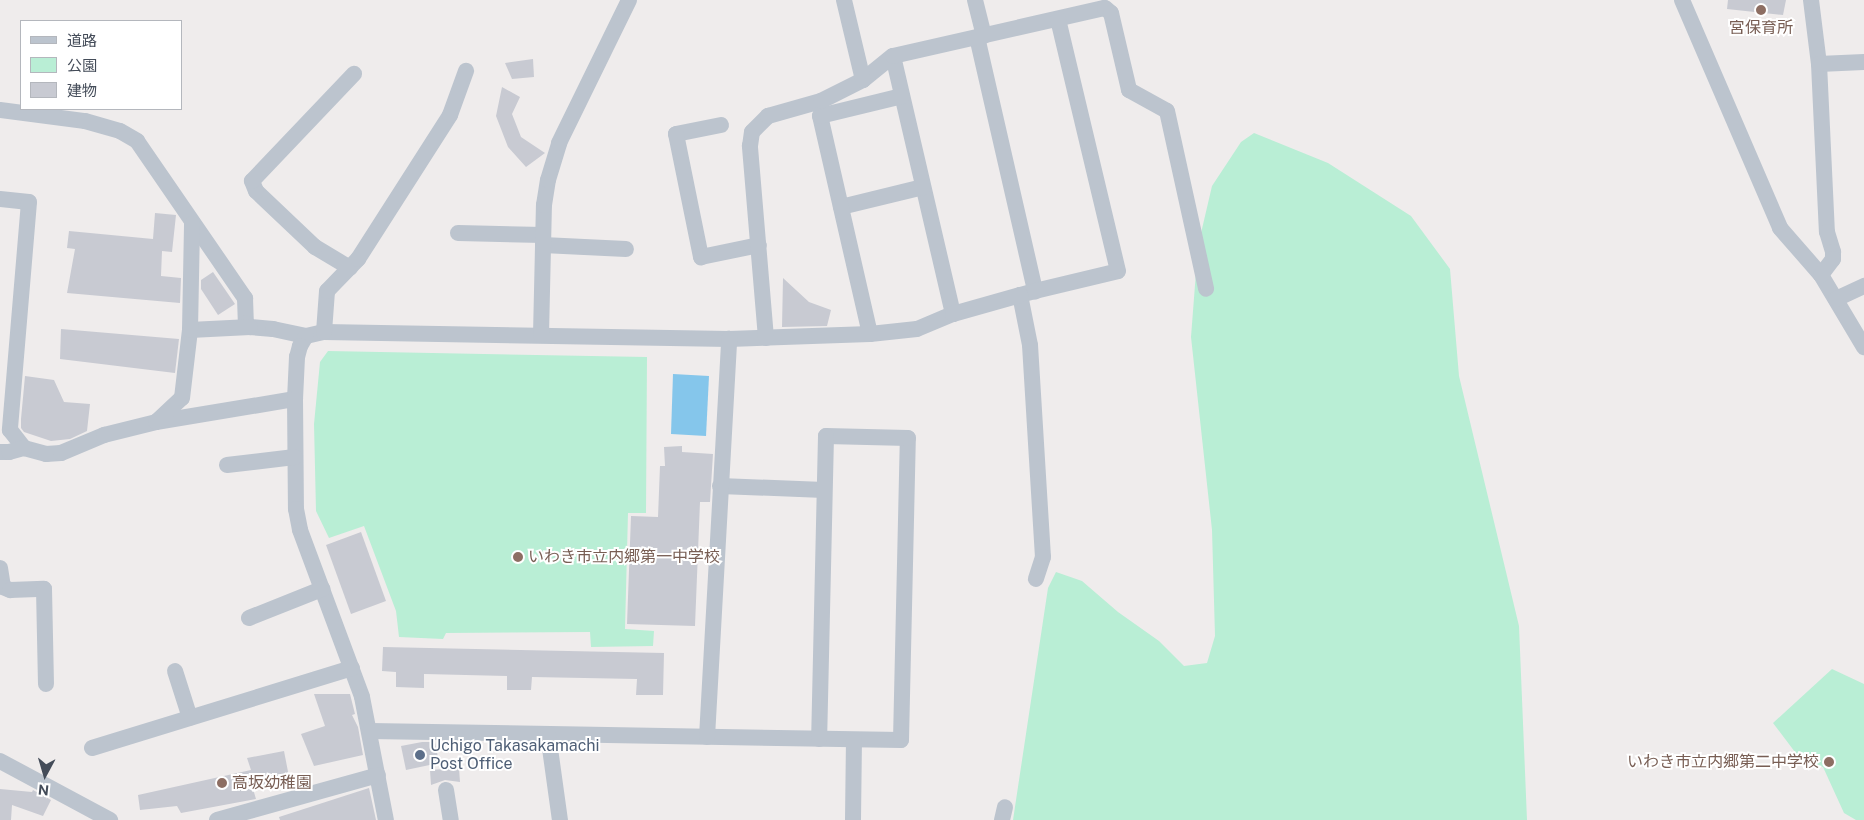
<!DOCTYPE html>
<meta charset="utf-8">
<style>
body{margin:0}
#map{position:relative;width:1864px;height:820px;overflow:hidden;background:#efecec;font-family:"Public Sans","Noto Sans JP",sans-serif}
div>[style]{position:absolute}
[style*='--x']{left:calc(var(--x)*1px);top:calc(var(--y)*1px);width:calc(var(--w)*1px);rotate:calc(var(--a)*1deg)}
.green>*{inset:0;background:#b9eed5}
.water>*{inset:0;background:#85c6eb}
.building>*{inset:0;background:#c8cad2}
.minor>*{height:16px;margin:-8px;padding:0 8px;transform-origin:8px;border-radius:8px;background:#bcc4ce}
.dots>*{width:14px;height:14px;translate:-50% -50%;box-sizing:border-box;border:2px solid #fff;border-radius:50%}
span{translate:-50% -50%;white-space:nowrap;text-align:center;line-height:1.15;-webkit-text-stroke:4px #fff;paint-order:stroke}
.education-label{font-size:16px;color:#785e54}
.left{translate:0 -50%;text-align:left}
.right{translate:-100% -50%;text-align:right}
.service-label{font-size:16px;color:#4e5e75}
.legend{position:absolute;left:20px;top:20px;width:162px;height:90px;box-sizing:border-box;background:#fff;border:1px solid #b4b7bd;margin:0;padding:6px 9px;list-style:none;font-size:15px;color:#444c59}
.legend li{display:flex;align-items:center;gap:10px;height:25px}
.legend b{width:25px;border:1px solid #b4b7bd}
.north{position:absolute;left:20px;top:750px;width:50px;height:50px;-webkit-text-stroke:4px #fff;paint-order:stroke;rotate:186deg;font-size:14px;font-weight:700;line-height:20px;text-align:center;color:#444c59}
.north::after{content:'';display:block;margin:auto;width:18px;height:22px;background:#444c59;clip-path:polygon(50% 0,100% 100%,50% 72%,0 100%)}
</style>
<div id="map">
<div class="green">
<div style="clip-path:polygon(1254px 133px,1328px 163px,1411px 216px,1450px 269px,1459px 376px,1519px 626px,1527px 820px,1013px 820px,1048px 588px,1056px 572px,1082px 581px,1118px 612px,1159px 641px,1184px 666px,1207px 663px,1215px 636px,1212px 530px,1191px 337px,1198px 246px,1212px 186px,1241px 142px)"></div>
<div style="clip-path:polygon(328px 351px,647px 357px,646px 513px,628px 513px,625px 629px,654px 631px,653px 646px,591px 647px,590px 632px,446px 633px,443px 639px,399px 637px,396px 611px,364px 526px,329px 538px,316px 511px,314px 424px,320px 362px)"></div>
<div style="clip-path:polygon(1832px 669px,1864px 684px,1864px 820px,1856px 820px,1844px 813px,1823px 767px,1804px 764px,1773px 723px)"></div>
</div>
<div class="water">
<div style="clip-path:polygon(673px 374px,709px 376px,706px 436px,671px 434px)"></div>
</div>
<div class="building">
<div style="clip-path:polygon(1728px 0,1786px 0,1783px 15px,1727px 9px)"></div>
<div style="clip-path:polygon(533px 59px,534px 77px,512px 79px,505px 63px)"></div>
<div style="clip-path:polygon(502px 87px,520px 97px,512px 114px,521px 137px,545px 153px,526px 167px,508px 147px,496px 116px)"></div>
<div style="clip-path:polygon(155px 213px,176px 215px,172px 252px,162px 251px,161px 276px,181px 278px,180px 303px,67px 293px,75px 249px,67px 248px,69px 231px,153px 239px)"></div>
<div style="clip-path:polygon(213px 272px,235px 304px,218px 315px,201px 289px,201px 280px)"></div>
<div style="clip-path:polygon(783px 278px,809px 302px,831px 310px,827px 326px,782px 327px)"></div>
<div style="clip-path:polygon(61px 329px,179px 339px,175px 373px,60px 359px)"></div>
<div style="clip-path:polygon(25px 376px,54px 380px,64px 402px,90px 404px,87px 431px,70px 439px,51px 441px,24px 432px,21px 428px,21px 419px)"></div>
<div style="clip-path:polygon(682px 446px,682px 452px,713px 454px,710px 502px,700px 502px,695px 626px,627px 624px,631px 516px,658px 517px,660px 466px,665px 466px,664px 447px)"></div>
<div style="clip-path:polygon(361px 532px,386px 601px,351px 614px,326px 545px)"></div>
<div style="clip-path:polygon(383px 647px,664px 653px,663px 695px,636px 695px,637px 679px,532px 677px,531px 690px,507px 690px,507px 676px,424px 674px,424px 688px,396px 687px,396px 672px,382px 671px)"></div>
<div style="clip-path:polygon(314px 694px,350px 694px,355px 714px,352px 715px,358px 727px,363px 755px,314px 766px,301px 734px,325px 726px)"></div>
<div style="clip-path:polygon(422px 742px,435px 742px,439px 763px,406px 770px,401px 746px)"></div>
<div style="clip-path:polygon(284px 751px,290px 782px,253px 789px,256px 799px,181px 813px,177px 806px,140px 810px,138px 795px,251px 770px,247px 758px)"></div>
<div style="clip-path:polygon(459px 768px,460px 782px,445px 780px,431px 785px,430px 770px)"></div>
<div style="clip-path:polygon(369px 788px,376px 820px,280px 820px,279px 817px)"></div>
<div style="clip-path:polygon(0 789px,32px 792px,33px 790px,51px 800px,43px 816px,12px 805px,11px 820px,0 820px)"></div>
</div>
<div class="minor">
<div style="--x:975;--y:0;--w:37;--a:76"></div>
<div style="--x:1682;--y:0;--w:248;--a:66.7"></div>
<div style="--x:1780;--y:228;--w:62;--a:48.9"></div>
<div style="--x:1821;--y:275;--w:84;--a:59.2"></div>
<div style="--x:1811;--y:0;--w:64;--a:82.9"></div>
<div style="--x:1819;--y:64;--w:168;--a:87.3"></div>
<div style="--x:1827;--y:232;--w:21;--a:73"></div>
<div style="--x:1833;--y:252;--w:7;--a:90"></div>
<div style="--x:1833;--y:259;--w:20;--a:127"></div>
<div style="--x:977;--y:37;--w:261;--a:77.1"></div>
<div style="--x:1035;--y:291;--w:16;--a:165"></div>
<div style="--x:1020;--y:295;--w:51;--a:78.7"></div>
<div style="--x:1030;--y:345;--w:212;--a:86.5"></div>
<div style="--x:1043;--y:557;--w:23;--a:108"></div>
<div style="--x:893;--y:56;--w:265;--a:76.9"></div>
<div style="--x:1819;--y:64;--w:45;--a:-2.5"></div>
<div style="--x:863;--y:80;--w:38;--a:-39"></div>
<div style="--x:893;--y:56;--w:217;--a:-12.8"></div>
<div style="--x:1105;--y:8;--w:8;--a:40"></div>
<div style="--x:1111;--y:13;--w:79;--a:76.8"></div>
<div style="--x:1129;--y:90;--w:43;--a:28.9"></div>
<div style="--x:1167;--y:111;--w:182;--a:77.6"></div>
<div style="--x:0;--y:110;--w:86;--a:7.4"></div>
<div style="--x:85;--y:121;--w:36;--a:16"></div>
<div style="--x:120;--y:131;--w:20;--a:30"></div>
<div style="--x:137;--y:141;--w:191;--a:55.5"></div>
<div style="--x:245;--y:298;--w:25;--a:88"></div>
<div style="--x:246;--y:323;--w:6;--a:45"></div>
<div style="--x:250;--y:327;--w:23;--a:5"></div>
<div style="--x:273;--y:329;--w:34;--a:12"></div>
<div style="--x:306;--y:336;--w:18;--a:-13"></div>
<div style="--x:324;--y:332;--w:405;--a:1"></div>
<div style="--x:729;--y:339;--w:141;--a:-2"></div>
<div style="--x:870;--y:334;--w:47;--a:-6.1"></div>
<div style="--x:917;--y:329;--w:39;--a:-23"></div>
<div style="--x:953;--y:314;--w:70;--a:-15.8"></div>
<div style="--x:721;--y:125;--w:46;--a:168.7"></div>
<div style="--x:676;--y:134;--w:126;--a:78.5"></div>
<div style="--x:701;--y:257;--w:59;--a:-11.7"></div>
<div style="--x:0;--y:199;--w:29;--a:6"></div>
<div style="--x:29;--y:202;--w:229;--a:94.8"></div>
<div style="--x:10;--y:430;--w:23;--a:52"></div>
<div style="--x:24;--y:448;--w:23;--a:15"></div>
<div style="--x:46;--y:454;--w:15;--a:-4"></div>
<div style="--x:61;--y:453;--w:47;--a:-22.7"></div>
<div style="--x:104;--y:435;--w:54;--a:-14"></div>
<div style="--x:156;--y:422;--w:141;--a:-9.4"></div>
<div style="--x:841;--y:207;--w:84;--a:-13.7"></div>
<div style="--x:458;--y:233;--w:85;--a:1.3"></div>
<div style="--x:543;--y:245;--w:83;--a:2.8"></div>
<div style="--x:350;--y:268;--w:41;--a:-149"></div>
<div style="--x:315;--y:247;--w:81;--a:-136.5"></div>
<div style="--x:256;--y:191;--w:11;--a:-112"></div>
<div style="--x:252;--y:181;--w:148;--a:-46.4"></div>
<div style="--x:1035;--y:291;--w:85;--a:-13.5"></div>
<div style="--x:1118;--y:271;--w:259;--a:-103.4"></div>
<div style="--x:1836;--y:299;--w:31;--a:-25"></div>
<div style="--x:190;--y:330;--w:60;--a:-2.9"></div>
<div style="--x:324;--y:332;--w:41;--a:-85.8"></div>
<div style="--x:327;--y:291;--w:45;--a:-45.9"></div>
<div style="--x:358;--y:259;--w:171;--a:-57.4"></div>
<div style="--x:450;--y:115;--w:47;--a:-70"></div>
<div style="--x:870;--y:334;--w:224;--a:-102.9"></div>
<div style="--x:820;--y:116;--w:84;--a:-13.7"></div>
<div style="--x:541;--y:335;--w:130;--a:-88.7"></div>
<div style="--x:544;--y:205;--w:25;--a:-81"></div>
<div style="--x:548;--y:180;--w:39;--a:-73"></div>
<div style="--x:559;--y:143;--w:159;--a:-63.9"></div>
<div style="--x:306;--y:336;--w:12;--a:121"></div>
<div style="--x:300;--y:346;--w:11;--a:105"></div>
<div style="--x:297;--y:357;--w:42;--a:92.7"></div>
<div style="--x:295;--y:399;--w:110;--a:89.5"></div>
<div style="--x:296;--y:509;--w:21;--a:79"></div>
<div style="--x:300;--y:530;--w:178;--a:69.6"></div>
<div style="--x:362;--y:697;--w:125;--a:79"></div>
<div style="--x:766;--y:338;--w:193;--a:-94.8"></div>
<div style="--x:750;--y:146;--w:14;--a:-82"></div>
<div style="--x:752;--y:132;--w:23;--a:-45"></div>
<div style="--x:768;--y:116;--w:55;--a:-15.8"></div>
<div style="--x:821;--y:101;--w:47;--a:-26.6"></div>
<div style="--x:863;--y:80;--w:82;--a:-103.4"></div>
<div style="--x:156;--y:422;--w:35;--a:-43"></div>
<div style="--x:182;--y:398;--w:68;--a:-83.3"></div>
<div style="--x:190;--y:330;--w:106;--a:-88.9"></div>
<div style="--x:0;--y:452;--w:9;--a:0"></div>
<div style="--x:9;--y:452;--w:16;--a:-15"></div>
<div style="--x:227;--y:465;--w:68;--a:-6.7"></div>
<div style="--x:720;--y:486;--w:104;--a:2.2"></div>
<div style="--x:0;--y:568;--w:19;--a:81"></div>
<div style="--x:3;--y:587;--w:8;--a:23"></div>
<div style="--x:10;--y:590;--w:34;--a:-2"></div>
<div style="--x:44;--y:589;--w:95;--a:88.8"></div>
<div style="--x:249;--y:618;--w:79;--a:-21.7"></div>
<div style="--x:175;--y:671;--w:49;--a:72.3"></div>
<div style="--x:370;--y:731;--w:531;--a:0.97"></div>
<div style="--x:901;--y:740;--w:302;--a:-88.7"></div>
<div style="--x:908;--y:438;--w:82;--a:-178.6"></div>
<div style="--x:826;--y:436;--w:303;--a:91.3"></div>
<div style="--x:548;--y:734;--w:87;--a:82.1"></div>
<div style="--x:707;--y:737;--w:399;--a:-86.8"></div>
<div style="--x:92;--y:748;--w:272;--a:-17.1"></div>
<div style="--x:0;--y:761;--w:125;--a:28.2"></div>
<div style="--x:446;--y:790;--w:30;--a:81"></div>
<div style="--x:217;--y:820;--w:167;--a:-15.6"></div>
<div style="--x:853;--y:820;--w:80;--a:-89.3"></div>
<div style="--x:1002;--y:820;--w:13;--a:-77"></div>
</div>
<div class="dots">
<div style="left:1761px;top:10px;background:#8d6e63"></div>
<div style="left:518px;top:557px;background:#8d6e63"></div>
<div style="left:420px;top:755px;background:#5c6f8a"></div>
<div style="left:1829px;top:762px;background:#8d6e63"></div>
<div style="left:222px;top:783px;background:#8d6e63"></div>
</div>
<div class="education-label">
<span style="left:1761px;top:28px">宮保育所</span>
<span class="left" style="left:528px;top:557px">いわき市立内郷第一中学校</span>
<span class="right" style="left:1819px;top:762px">いわき市立内郷第二中学校</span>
<span class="left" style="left:232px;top:783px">高坂幼稚園</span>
</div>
<div class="service-label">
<span class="left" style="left:430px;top:755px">Uchigo Takasakamachi<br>Post Office</span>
</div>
<ul class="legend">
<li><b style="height:6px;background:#bcc4ce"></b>道路</li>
<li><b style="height:14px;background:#b9eed5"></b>公園</li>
<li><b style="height:14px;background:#c8cad2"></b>建物</li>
</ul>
<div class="north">N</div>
</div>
